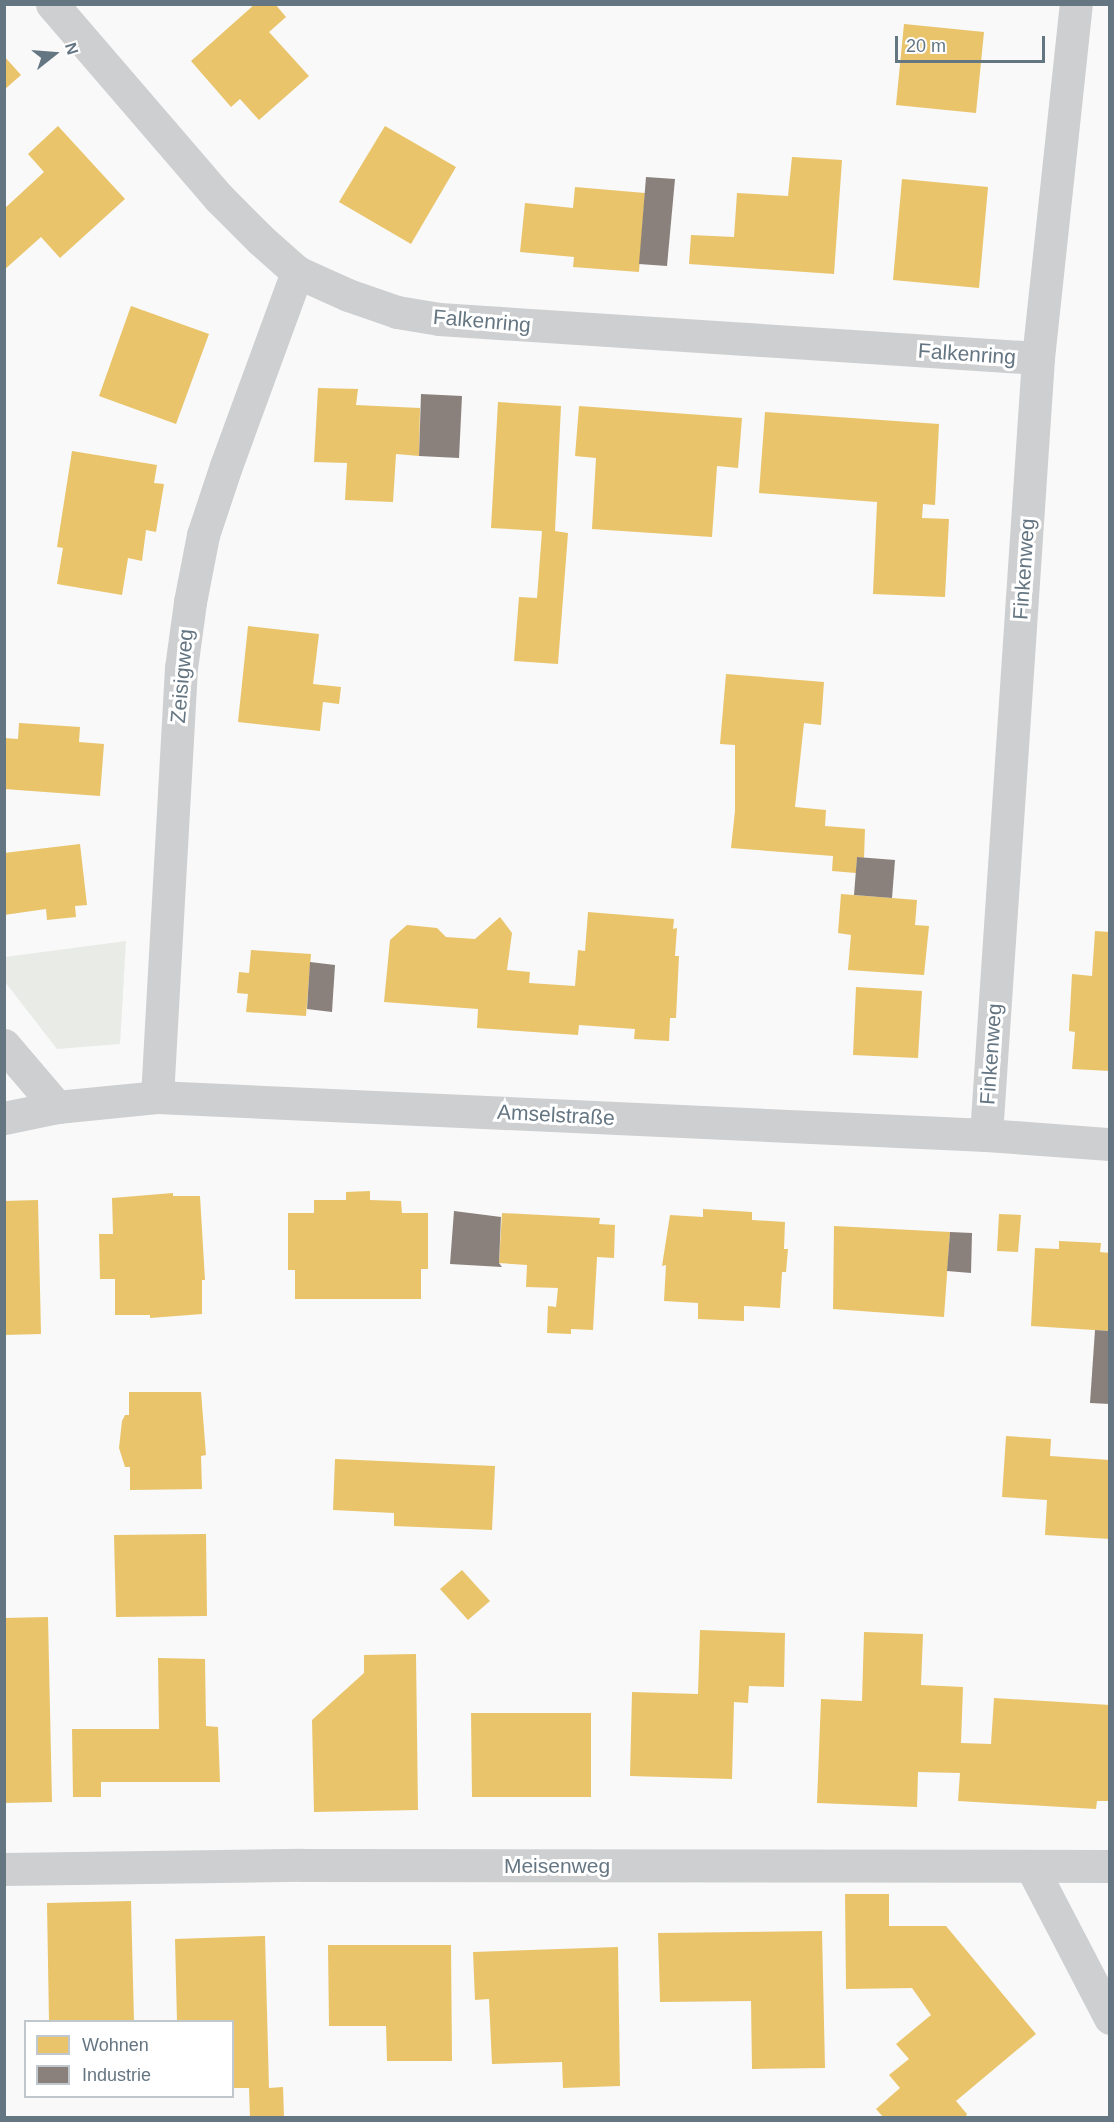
<!DOCTYPE html>
<meta charset="utf-8">
<style>
body{margin:0}
#map{position:relative;width:1114px;height:2122px;overflow:hidden;background:#f9f9f9;font-family:Helvetica,sans-serif}
div>[style]{position:absolute}
[style*='--x']{left:calc(var(--x)*1px);top:calc(var(--y)*1px);width:calc(var(--w)*1px);rotate:calc(var(--a)*1deg)}
.green>*{inset:0;background:#e8ebe6}
.homes>*{inset:0;background:#e9c46a}
.industry>*{inset:0;background:#8a817c}
.street>*{height:33px;margin:-16.5px;padding:0 16.5px;transform-origin:16.5px;border-radius:16.5px;background:#cecfd0}
span{translate:-50% -50%;white-space:nowrap;text-align:center;line-height:1.15;-webkit-text-stroke:6px #fff;paint-order:stroke}
.street-label{font-size:21px;color:#657683}
.frame{position:absolute;inset:0;border:6px solid #657683;pointer-events:none}
.legend{position:absolute;left:24px;top:2020px;width:210px;height:78px;box-sizing:border-box;background:#fff;border:2px solid #c1c8cd;margin:0;padding:8px 10px;list-style:none;font-size:18px;color:#657683}
.legend li{display:flex;align-items:center;gap:12px;height:30px}
.legend b{width:30px;border:2px solid #c1c8cd}
.north{position:absolute;left:24px;top:24px;width:60px;height:60px;-webkit-text-stroke:4px #fff;paint-order:stroke;rotate:73deg;font-size:16px;font-weight:700;line-height:24px;text-align:center;color:#657683}
.north::after{content:'';display:block;margin:auto;width:21px;height:27px;background:#657683;clip-path:polygon(50% 0,100% 100%,50% 72%,0 100%)}
.scale{position:absolute;left:895px;top:36px;width:150px;height:27px;box-sizing:border-box;border:3px solid #657683;border-top:0;padding-left:8px;font-size:18px;line-height:21px;white-space:nowrap;color:#657683;-webkit-text-stroke:4px #fff;paint-order:stroke}
</style>
<div id="map">
<div class="green">
<div style="clip-path:polygon(126px 941px,120px 1044px,57px 1049px,5px 982px,5px 957px)"></div>
</div>
<div class="homes">
<div style="clip-path:polygon(255px 4px,275px 4px,286px 17px,269px 32px,309px 76px,259px 120px,240px 99px,231px 107px,191px 61px)"></div>
<div style="clip-path:polygon(904px 24px,984px 32px,976px 113px,896px 105px)"></div>
<div style="clip-path:polygon(4px 56px,21px 75px,4px 90px)"></div>
<div style="clip-path:polygon(58px 126px,125px 199px,60px 258px,41px 237px,4px 270px,4px 209px,44px 172px,28px 154px)"></div>
<div style="clip-path:polygon(385px 126px,456px 167px,411px 244px,339px 202px)"></div>
<div style="clip-path:polygon(792px 157px,842px 160px,834px 274px,689px 264px,691px 235px,734px 237px,737px 193px,788px 196px)"></div>
<div style="clip-path:polygon(902px 179px,988px 187px,979px 288px,893px 280px)"></div>
<div style="clip-path:polygon(575px 187px,645px 193px,639px 272px,573px 267px,574px 257px,520px 252px,525px 203px,573px 208px)"></div>
<div style="clip-path:polygon(131px 306px,209px 334px,176px 424px,99px 396px)"></div>
<div style="clip-path:polygon(318px 388px,358px 389px,356px 405px,420px 408px,419px 456px,396px 454px,393px 502px,345px 500px,347px 463px,314px 462px)"></div>
<div style="clip-path:polygon(498px 402px,561px 406px,555px 531px,568px 533px,558px 664px,514px 661px,519px 597px,537px 598px,542px 531px,491px 528px)"></div>
<div style="clip-path:polygon(579px 406px,742px 418px,738px 468px,717px 466px,712px 537px,592px 529px,596px 458px,575px 456px)"></div>
<div style="clip-path:polygon(765px 412px,939px 424px,935px 505px,923px 504px,922px 518px,949px 519px,945px 597px,873px 594px,877px 502px,759px 493px)"></div>
<div style="clip-path:polygon(72px 451px,157px 465px,154px 483px,164px 484px,156px 532px,146px 530px,142px 561px,128px 558px,122px 595px,57px 584px,63px 548px,57px 547px)"></div>
<div style="clip-path:polygon(248px 626px,319px 634px,313px 684px,341px 687px,339px 704px,323px 702px,320px 731px,238px 722px)"></div>
<div style="clip-path:polygon(726px 674px,824px 682px,821px 725px,804px 723px,795px 807px,826px 810px,825px 826px,865px 829px,864px 858px,857px 857px,856px 873px,832px 871px,833px 856px,731px 848px,735px 811px,735px 745px,720px 744px)"></div>
<div style="clip-path:polygon(19px 723px,80px 727px,79px 742px,104px 744px,100px 796px,4px 789px,4px 738px,18px 739px)"></div>
<div style="clip-path:polygon(80px 844px,87px 905px,75px 906px,76px 917px,47px 920px,46px 909px,4px 915px,4px 853px)"></div>
<div style="clip-path:polygon(841px 894px,917px 900px,915px 925px,929px 926px,924px 975px,848px 970px,851px 935px,838px 933px)"></div>
<div style="clip-path:polygon(588px 912px,674px 919px,673px 929px,677px 928px,675px 956px,679px 956px,676px 1018px,670px 1018px,669px 1041px,634px 1039px,635px 1029px,579px 1025px,578px 1035px,477px 1028px,478px 1009px,384px 1002px,390px 940px,407px 925px,437px 928px,446px 937px,475px 939px,500px 917px,512px 933px,507px 970px,530px 972px,529px 983px,575px 986px,578px 950px,585px 951px)"></div>
<div style="clip-path:polygon(1095px 931px,1110px 932px,1110px 1071px,1072px 1069px,1075px 1032px,1069px 1031px,1072px 974px,1092px 976px)"></div>
<div style="clip-path:polygon(251px 950px,311px 954px,306px 1016px,246px 1012px,248px 994px,237px 993px,239px 972px,249px 973px)"></div>
<div style="clip-path:polygon(856px 987px,922px 991px,918px 1058px,853px 1055px)"></div>
<div style="clip-path:polygon(370px 1191px,370px 1200px,401px 1201px,402px 1213px,428px 1213px,428px 1269px,421px 1269px,421px 1299px,295px 1299px,295px 1270px,288px 1270px,288px 1213px,314px 1213px,314px 1200px,346px 1200px,346px 1192px)"></div>
<div style="clip-path:polygon(173px 1193px,173px 1196px,200px 1196px,205px 1280px,202px 1280px,202px 1314px,150px 1318px,150px 1315px,115px 1315px,115px 1279px,100px 1279px,99px 1234px,113px 1234px,112px 1198px)"></div>
<div style="clip-path:polygon(38px 1200px,41px 1334px,4px 1335px,4px 1201px)"></div>
<div style="clip-path:polygon(703px 1209px,752px 1212px,752px 1220px,785px 1222px,784px 1249px,788px 1249px,786px 1272px,782px 1272px,780px 1308px,744px 1306px,744px 1321px,698px 1319px,698px 1303px,664px 1301px,666px 1265px,662px 1266px,670px 1215px,703px 1217px)"></div>
<div style="clip-path:polygon(502px 1213px,600px 1218px,599px 1224px,615px 1225px,614px 1258px,597px 1257px,593px 1330px,571px 1329px,571px 1334px,547px 1333px,548px 1306px,556px 1307px,558px 1288px,526px 1287px,527px 1265px,499px 1263px)"></div>
<div style="clip-path:polygon(999px 1214px,1021px 1215px,1018px 1252px,997px 1251px)"></div>
<div style="clip-path:polygon(834px 1226px,950px 1232px,944px 1317px,833px 1309px)"></div>
<div style="clip-path:polygon(1059px 1241px,1101px 1243px,1100px 1252px,1110px 1253px,1110px 1331px,1031px 1326px,1035px 1248px,1059px 1249px)"></div>
<div style="clip-path:polygon(129px 1392px,201px 1392px,206px 1455px,201px 1456px,202px 1489px,130px 1490px,130px 1467px,125px 1467px,119px 1448px,122px 1421px,125px 1415px,129px 1415px)"></div>
<div style="clip-path:polygon(1006px 1436px,1051px 1439px,1050px 1456px,1110px 1460px,1110px 1539px,1045px 1535px,1047px 1500px,1002px 1497px)"></div>
<div style="clip-path:polygon(335px 1459px,495px 1466px,492px 1530px,394px 1526px,394px 1513px,333px 1510px)"></div>
<div style="clip-path:polygon(206px 1534px,207px 1616px,116px 1617px,114px 1535px)"></div>
<div style="clip-path:polygon(462px 1570px,490px 1601px,468px 1620px,440px 1589px)"></div>
<div style="clip-path:polygon(48px 1617px,52px 1802px,4px 1803px,4px 1618px)"></div>
<div style="clip-path:polygon(700px 1630px,785px 1633px,784px 1687px,749px 1686px,748px 1703px,734px 1702px,732px 1779px,630px 1776px,632px 1692px,698px 1694px)"></div>
<div style="clip-path:polygon(864px 1632px,923px 1634px,921px 1685px,963px 1687px,961px 1743px,991px 1744px,994px 1698px,1110px 1705px,1110px 1801px,1097px 1801px,1096px 1809px,958px 1801px,960px 1773px,918px 1772px,917px 1807px,817px 1803px,821px 1699px,862px 1701px)"></div>
<div style="clip-path:polygon(416px 1654px,418px 1810px,314px 1812px,312px 1720px,364px 1673px,364px 1655px)"></div>
<div style="clip-path:polygon(158px 1658px,205px 1659px,206px 1726px,218px 1727px,220px 1782px,101px 1782px,101px 1797px,73px 1797px,72px 1729px,159px 1729px)"></div>
<div style="clip-path:polygon(471px 1713px,591px 1713px,591px 1797px,472px 1797px)"></div>
<div style="clip-path:polygon(845px 1894px,889px 1894px,889px 1926px,946px 1926px,1036px 2034px,956px 2101px,967px 2114px,965px 2118px,884px 2118px,876px 2109px,900px 2088px,889px 2075px,909px 2059px,896px 2044px,931px 2015px,912px 1988px,846px 1989px)"></div>
<div style="clip-path:polygon(131px 1901px,134px 2022px,49px 2022px,47px 1903px)"></div>
<div style="clip-path:polygon(822px 1931px,825px 2068px,752px 2069px,751px 2001px,660px 2002px,658px 1933px)"></div>
<div style="clip-path:polygon(265px 1936px,269px 2088px,283px 2087px,284px 2118px,250px 2118px,249px 2088px,232px 2088px,232px 2022px,177px 2022px,175px 1939px)"></div>
<div style="clip-path:polygon(328px 1945px,451px 1945px,452px 2061px,387px 2061px,386px 2026px,329px 2026px)"></div>
<div style="clip-path:polygon(618px 1947px,620px 2086px,563px 2088px,562px 2062px,492px 2064px,489px 1999px,475px 2000px,473px 1952px)"></div>
</div>
<div class="industry">
<div style="clip-path:polygon(646px 177px,675px 179px,667px 266px,639px 264px)"></div>
<div style="clip-path:polygon(421px 394px,462px 396px,459px 458px,419px 456px)"></div>
<div style="clip-path:polygon(857px 857px,895px 860px,892px 898px,854px 895px)"></div>
<div style="clip-path:polygon(310px 962px,335px 965px,332px 1012px,307px 1009px)"></div>
<div style="clip-path:polygon(454px 1211px,501px 1217px,499px 1263px,502px 1267px,450px 1264px)"></div>
<div style="clip-path:polygon(950px 1232px,972px 1233px,971px 1273px,947px 1271px)"></div>
<div style="clip-path:polygon(1095px 1330px,1110px 1331px,1110px 1404px,1090px 1403px)"></div>
</div>
<div class="street">
<div style="--x:52;--y:4;--w:256;--a:49.3"></div>
<div style="--x:219;--y:198;--w:59;--a:45"></div>
<div style="--x:261;--y:240;--w:48;--a:41.6"></div>
<div style="--x:297;--y:272;--w:56;--a:24.3"></div>
<div style="--x:348;--y:295;--w:52;--a:19.1"></div>
<div style="--x:397;--y:312;--w:43;--a:9.5"></div>
<div style="--x:439;--y:319;--w:600;--a:3.73"></div>
<div style="--x:4;--y:1045;--w:82;--a:49.5"></div>
<div style="--x:157;--y:1097;--w:430;--a:-86.8"></div>
<div style="--x:181;--y:668;--w:67;--a:-82.2"></div>
<div style="--x:190;--y:602;--w:68;--a:-79"></div>
<div style="--x:203;--y:535;--w:73;--a:-71.6"></div>
<div style="--x:226;--y:466;--w:207;--a:-69.9"></div>
<div style="--x:4;--y:1118;--w:54;--a:-11.7"></div>
<div style="--x:57;--y:1107;--w:100;--a:-5.7"></div>
<div style="--x:157;--y:1097;--w:830;--a:2.62"></div>
<div style="--x:986;--y:1135;--w:124;--a:4.2"></div>
<div style="--x:986;--y:1135;--w:779;--a:-86.17"></div>
<div style="--x:1038;--y:358;--w:356;--a:-83.9"></div>
<div style="--x:1032;--y:1868;--w:169;--a:62.5"></div>
<div style="--x:4;--y:1869;--w:298;--a:-0.8"></div>
<div style="--x:302;--y:1865;--w:808;--a:0.07"></div>
</div>
<div class="street-label">
<span style="left:482px;top:321px;rotate:5deg">Falkenring</span>
<span style="left:967px;top:354px;rotate:4deg">Falkenring</span>
<span style="left:1024px;top:569px;rotate:-86deg">Finkenweg</span>
<span style="left:182px;top:676px;rotate:-85deg">Zeisigweg</span>
<span style="left:991px;top:1054px;rotate:-86deg">Finkenweg</span>
<span style="left:556px;top:1115px;rotate:3deg">Amselstraße</span>
<span style="left:557px;top:1866px">Meisenweg</span>
</div>
<div class="frame"></div>
<ul class="legend">
<li><b style="height:16px;background:#e9c46a"></b>Wohnen</li>
<li><b style="height:16px;background:#8a817c"></b>Industrie</li>
</ul>
<div class="north">N</div>
<div class="scale">20 m</div>
</div>
